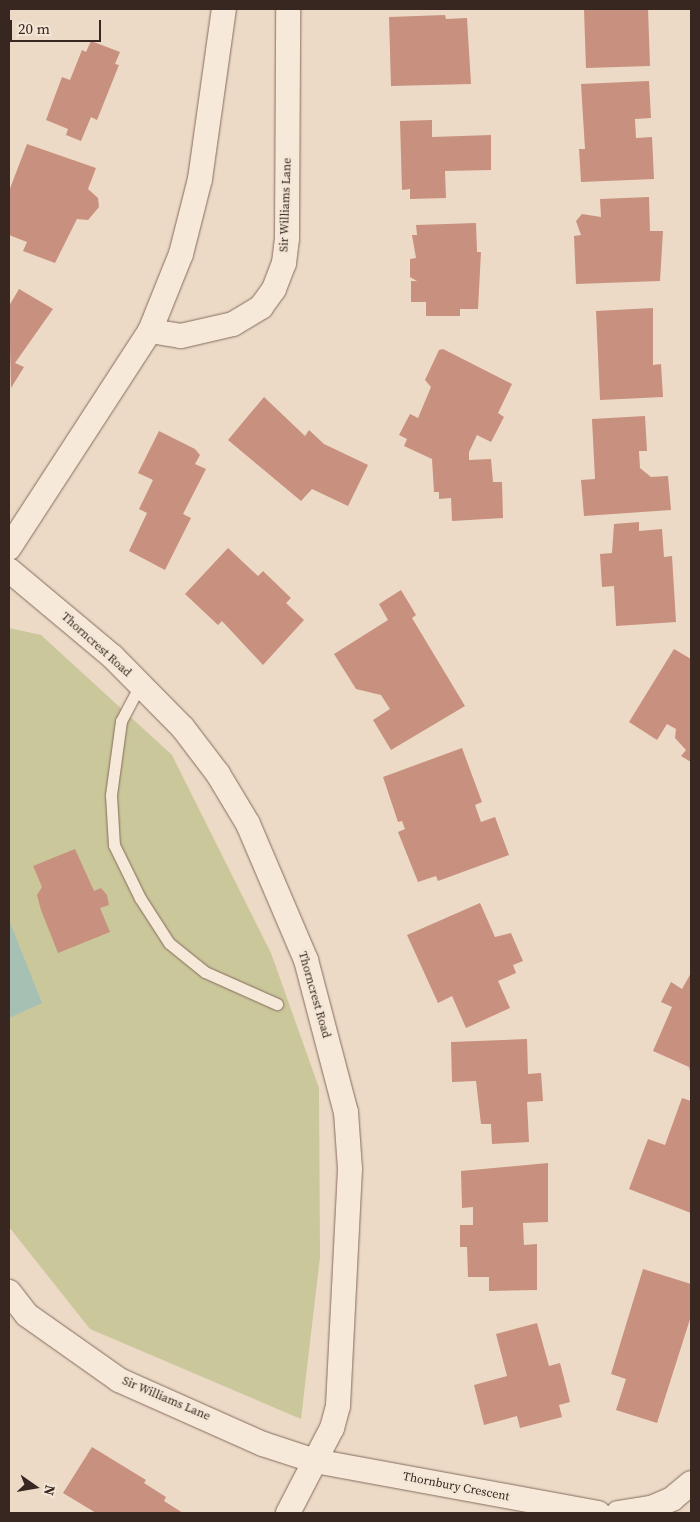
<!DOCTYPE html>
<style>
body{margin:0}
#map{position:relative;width:700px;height:1522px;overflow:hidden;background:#ecdac6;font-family:"Source Serif 4",serif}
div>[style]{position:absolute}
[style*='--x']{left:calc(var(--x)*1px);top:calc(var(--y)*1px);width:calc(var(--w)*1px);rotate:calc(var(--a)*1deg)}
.green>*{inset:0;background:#cac79b}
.water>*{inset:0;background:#a7c0b4}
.building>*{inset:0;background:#c8907e}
.roads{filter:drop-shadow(0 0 1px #866c5d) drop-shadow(0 0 1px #866c5d)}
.service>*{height:11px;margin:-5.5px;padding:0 5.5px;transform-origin:5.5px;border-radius:5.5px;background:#f7e9d9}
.minor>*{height:24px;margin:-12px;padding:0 12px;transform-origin:12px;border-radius:12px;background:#f7e9d9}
span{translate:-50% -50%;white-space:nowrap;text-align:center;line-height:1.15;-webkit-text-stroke:4.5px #f4e6d6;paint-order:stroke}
.street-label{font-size:12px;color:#372720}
.frame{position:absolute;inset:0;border:10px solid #372720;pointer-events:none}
.north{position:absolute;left:10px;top:1462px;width:50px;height:50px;-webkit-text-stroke:4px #f4e6d6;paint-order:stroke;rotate:103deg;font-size:14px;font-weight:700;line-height:20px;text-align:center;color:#372720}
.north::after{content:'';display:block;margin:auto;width:18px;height:22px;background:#372720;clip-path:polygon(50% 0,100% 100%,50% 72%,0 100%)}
.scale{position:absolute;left:10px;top:20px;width:91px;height:22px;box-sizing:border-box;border:2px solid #372720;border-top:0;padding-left:6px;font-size:15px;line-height:18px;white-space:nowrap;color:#372720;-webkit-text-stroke:4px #f4e6d6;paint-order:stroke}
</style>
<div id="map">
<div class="green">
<div style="clip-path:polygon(9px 628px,41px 635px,172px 755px,271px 953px,319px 1088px,320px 1257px,301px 1419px,90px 1329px,9px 1227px)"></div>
</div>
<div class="water">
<div style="clip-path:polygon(9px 920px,42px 1003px,9px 1018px)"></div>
</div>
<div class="building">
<div style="clip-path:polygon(584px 9px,648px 9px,650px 66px,586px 68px)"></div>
<div style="clip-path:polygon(445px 15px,446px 19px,467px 18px,471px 84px,391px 86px,389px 17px)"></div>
<div style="clip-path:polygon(91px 41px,120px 52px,115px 64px,119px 65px,97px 120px,91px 117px,81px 141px,66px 135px,68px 129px,46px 120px,62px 77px,70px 80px,82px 50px,86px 52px)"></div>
<div style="clip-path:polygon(649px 81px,651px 118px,635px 119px,636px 138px,652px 137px,654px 179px,581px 182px,579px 149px,585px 149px,581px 84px)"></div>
<div style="clip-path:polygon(432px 120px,432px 137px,491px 135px,491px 170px,445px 171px,446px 198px,410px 199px,410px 189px,402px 190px,400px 121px)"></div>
<div style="clip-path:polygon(27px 144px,96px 168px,88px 189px,98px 198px,99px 207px,88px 220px,77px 219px,55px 263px,23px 251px,27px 242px,9px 235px,9px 191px)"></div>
<div style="clip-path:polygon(649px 197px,650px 231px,663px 231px,660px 281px,576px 284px,574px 236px,581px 235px,576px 221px,582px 214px,601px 217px,600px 199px)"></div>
<div style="clip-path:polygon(476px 223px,477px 252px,481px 252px,478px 309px,460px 309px,460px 316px,426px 316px,426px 302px,411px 302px,411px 281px,417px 281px,410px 277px,410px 259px,416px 258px,412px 235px,417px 235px,416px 225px)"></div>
<div style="clip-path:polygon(19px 289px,53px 309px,15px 363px,24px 367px,11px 388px,9px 306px)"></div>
<div style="clip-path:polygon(653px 308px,653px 365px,661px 364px,663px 397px,600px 400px,596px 311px)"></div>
<div style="clip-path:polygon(443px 349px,512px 384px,498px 413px,504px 417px,491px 442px,477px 435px,469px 452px,469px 460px,491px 459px,493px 482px,502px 482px,503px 518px,452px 521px,451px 498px,439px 499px,439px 492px,434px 492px,432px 459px,404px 446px,407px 439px,399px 435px,410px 414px,418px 418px,431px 387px,425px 380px,439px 350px)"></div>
<div style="clip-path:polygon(264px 397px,305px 436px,309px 430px,324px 444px,368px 465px,348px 506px,312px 489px,301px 501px,228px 440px)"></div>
<div style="clip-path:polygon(645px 416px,647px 451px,639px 451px,640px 468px,651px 477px,668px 476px,671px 510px,584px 516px,581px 480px,595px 479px,592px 419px)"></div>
<div style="clip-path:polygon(159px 431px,195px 449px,200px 455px,195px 464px,206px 469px,183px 514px,191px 518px,165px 570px,129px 551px,147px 513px,139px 509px,153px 480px,138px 473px)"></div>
<div style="clip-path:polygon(639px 522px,639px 531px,662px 529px,664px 557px,672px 556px,676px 622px,616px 626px,614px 586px,602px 587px,600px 554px,612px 553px,614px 524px)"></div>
<div style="clip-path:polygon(228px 548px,258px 576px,263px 571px,291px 598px,286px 603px,304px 620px,263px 665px,222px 621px,218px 625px,185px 594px)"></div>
<div style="clip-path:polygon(401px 590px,416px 615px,412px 618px,465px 706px,391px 750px,373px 720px,390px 709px,381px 695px,356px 689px,334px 654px,388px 620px,379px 604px)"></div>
<div style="clip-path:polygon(674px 649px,691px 659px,691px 762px,681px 756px,686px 750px,675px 738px,676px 729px,667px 724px,657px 740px,629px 722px)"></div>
<div style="clip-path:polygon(462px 748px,482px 802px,475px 805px,481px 822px,495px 817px,509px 855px,438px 881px,436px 876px,418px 882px,398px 832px,405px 829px,402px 821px,398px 822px,383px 777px)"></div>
<div style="clip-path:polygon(75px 849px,94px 891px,101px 888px,107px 895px,109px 905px,100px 908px,110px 932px,58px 953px,41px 910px,37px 895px,42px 887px,33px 866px)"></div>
<div style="clip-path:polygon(480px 903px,495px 937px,511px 933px,523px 961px,513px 965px,516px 973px,498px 981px,510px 1008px,466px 1028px,452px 996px,438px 1003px,407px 935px)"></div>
<div style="clip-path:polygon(691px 973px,691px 1075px,689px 1067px,653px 1051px,672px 1007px,661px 1002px,671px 982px,682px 989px)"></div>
<div style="clip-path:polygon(527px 1039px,528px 1074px,541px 1073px,543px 1101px,527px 1102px,529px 1142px,492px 1144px,491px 1124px,481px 1124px,476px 1081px,452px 1082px,451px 1042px)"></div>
<div style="clip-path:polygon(682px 1098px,691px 1101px,691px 1213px,629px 1189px,648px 1139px,665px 1145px)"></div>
<div style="clip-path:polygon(548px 1163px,548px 1222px,523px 1223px,524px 1245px,537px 1244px,537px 1290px,489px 1291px,489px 1277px,468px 1277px,467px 1247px,460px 1247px,460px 1225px,473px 1225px,473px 1207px,462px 1208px,461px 1171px)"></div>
<div style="clip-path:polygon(643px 1269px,691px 1284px,691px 1316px,657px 1423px,616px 1410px,626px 1379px,611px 1374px)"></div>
<div style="clip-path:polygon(537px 1323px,549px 1366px,560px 1363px,570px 1402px,559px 1405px,562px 1417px,520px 1428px,517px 1416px,484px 1425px,474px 1385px,507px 1376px,496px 1334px)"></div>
<div style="clip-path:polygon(92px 1447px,146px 1480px,144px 1483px,166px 1497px,164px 1501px,183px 1513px,96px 1513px,63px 1493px)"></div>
</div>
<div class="roads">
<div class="service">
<div style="--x:140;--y:685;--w:41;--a:117.8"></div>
<div style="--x:121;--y:721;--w:75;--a:97.7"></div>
<div style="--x:111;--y:795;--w:50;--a:86.6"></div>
<div style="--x:114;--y:845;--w:59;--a:63.9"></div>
<div style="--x:140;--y:898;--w:54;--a:57.2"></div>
<div style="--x:169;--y:943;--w:46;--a:38.9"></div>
<div style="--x:205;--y:972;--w:79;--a:24"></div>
</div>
<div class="minor">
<div style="--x:150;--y:331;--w:31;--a:9"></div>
<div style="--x:181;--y:336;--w:53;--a:-13"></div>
<div style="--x:233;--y:324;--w:33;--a:-31"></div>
<div style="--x:261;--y:307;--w:22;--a:-54"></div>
<div style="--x:274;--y:289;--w:28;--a:-69"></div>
<div style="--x:284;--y:263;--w:25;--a:-83"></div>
<div style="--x:287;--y:238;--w:229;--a:-89.7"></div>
<div style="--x:9;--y:548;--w:259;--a:-57"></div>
<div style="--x:150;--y:331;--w:83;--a:-68.1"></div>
<div style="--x:181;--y:254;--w:77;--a:-75.8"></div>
<div style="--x:200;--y:179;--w:172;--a:-82"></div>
<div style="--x:9;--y:570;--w:134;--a:39.9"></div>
<div style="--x:112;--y:656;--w:101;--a:45.4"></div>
<div style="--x:183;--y:728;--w:58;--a:52.7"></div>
<div style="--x:218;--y:774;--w:58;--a:59"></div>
<div style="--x:248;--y:824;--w:148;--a:66.9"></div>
<div style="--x:306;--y:960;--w:157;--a:75.3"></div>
<div style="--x:346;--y:1112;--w:57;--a:86"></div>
<div style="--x:350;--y:1169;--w:237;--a:92.9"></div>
<div style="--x:338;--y:1406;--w:23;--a:105"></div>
<div style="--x:332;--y:1428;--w:96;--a:117.4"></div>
<div style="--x:9;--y:1292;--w:29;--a:52"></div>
<div style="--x:27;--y:1315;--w:113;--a:35.2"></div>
<div style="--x:119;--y:1380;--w:158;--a:24"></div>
<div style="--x:263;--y:1444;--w:55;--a:18.1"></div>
<div style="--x:315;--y:1461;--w:288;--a:10.4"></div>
<div style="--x:618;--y:1513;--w:33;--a:-9"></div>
<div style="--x:651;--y:1508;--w:23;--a:-23"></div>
<div style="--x:672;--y:1499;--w:25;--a:-40"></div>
</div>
</div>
<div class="street-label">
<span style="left:286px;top:205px;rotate:-88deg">Sir Williams Lane</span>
<span style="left:96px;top:645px;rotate:42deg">Thorncrest Road</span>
<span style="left:314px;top:995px;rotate:74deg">Thorncrest Road</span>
<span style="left:166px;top:1399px;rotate:23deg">Sir Williams Lane</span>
<span style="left:456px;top:1487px;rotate:11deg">Thornbury Crescent</span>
</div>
<div class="frame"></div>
<div class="north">N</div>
<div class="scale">20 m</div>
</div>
